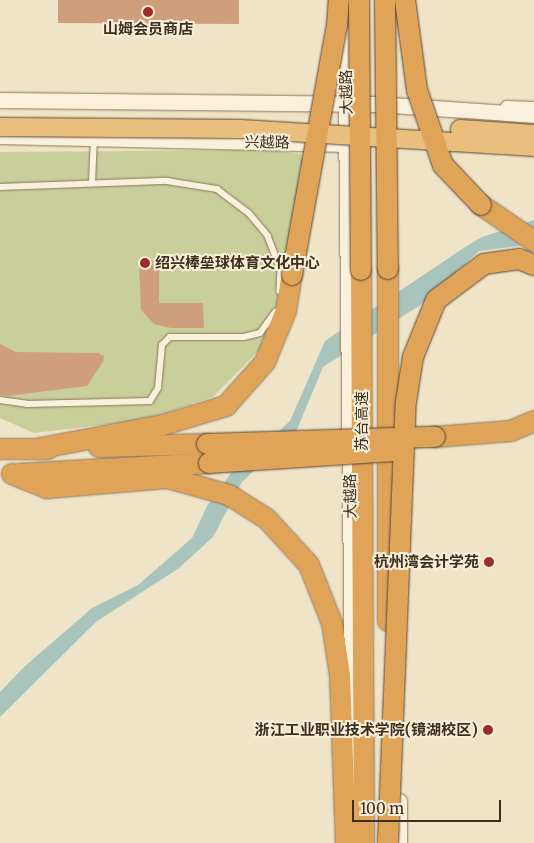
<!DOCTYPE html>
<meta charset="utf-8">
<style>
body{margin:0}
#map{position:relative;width:534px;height:843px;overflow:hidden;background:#f0e4c8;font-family:Merriweather,"Noto Sans SC",serif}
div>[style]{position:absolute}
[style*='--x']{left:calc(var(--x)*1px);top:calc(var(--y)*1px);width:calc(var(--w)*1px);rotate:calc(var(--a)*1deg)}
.green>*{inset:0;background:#c9cf9b}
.water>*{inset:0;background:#a9c4bc}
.building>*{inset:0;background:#cf9f7d}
.roads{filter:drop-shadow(0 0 1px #8d765c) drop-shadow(0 0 1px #8d765c)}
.service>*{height:5.5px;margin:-2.75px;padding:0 2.75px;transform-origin:2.75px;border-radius:2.75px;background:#faf1dc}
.minor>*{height:11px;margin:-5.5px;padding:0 5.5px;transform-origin:5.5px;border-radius:5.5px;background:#faf1dc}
.secondary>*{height:15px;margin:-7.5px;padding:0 7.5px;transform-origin:7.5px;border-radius:7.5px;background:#faf1dc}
.motorway>*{height:20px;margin:-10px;padding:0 10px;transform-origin:10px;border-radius:10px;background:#e0a458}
.bridges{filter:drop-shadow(0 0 1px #5b4430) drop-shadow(0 0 1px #5b4430)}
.trunk-bridge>*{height:18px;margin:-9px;padding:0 9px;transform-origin:9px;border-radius:9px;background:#eabe7c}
.motorway-bridge>*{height:20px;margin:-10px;padding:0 10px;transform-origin:10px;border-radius:10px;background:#e0a458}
.dots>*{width:14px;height:14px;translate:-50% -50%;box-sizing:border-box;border:2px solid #f7eed8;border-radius:50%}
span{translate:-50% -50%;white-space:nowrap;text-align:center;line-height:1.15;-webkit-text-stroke:4px #f7eed8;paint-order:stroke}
.poi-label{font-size:15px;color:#3d2e20;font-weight:700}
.left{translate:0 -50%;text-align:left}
.right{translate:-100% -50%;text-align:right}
.street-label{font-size:15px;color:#3d2e20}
.scale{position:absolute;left:352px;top:800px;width:149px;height:22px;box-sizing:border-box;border:2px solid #3d2e20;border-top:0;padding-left:6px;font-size:15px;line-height:18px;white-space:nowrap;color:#3d2e20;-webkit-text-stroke:4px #f7eed8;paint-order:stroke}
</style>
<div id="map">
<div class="green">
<div style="clip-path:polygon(272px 150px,301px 154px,306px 163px,279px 314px,264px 345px,213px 397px,144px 420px,34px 433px,0 418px,0 152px)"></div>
</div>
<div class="water">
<div style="clip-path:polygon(534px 220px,534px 244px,479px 251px,419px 306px,323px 367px,296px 432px,242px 482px,213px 537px,179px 568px,96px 622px,0 717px,0 692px,24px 667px,92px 608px,138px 585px,192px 538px,207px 506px,231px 473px,290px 421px,325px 341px,462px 249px,482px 237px)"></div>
</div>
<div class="building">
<div style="clip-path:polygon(58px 0,239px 0,239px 24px,58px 23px)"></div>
<div style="clip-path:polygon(159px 260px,159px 303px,203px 303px,204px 328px,171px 328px,154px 324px,141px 310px,139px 261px)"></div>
<div style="clip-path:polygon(0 344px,16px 352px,98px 353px,104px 356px,103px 362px,87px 386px,8px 396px,0 395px)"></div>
</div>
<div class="roads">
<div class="service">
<div style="--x:92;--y:182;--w:44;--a:-87.4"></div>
<div style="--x:0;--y:187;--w:167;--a:-2.1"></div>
<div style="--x:167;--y:181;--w:51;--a:9.1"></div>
<div style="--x:217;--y:189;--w:40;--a:37"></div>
<div style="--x:249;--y:213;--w:30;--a:50"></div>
<div style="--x:268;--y:236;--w:36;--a:69"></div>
<div style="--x:281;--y:270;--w:21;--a:93"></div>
<div style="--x:0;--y:400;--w:27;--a:8"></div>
<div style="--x:27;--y:404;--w:123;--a:-1.4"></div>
<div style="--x:150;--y:401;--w:15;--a:-58"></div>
<div style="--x:158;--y:388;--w:43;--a:-84.7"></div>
<div style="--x:162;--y:345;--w:11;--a:-45"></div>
<div style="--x:170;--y:337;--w:74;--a:0"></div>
<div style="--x:244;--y:337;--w:16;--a:-14"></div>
<div style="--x:260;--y:333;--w:26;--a:-54"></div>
</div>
<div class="minor">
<div style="--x:506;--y:106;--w:28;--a:2"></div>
</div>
<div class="secondary">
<div style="--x:345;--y:16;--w:760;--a:89.4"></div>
<div style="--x:0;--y:100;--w:377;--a:0.6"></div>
<div style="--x:377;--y:104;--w:157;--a:4"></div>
<div style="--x:0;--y:136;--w:348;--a:1.3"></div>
<div style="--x:399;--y:801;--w:42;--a:90"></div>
</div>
<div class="motorway">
<div style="--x:481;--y:205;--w:64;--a:34.2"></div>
<div style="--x:388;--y:269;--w:352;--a:90"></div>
<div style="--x:361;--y:270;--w:573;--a:89.7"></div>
<div style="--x:435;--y:437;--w:76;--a:-4.5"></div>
<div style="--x:511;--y:431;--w:25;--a:-23"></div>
<div style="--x:99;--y:447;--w:108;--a:-1.6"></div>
<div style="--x:0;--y:449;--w:48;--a:0"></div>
<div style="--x:36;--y:449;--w:129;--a:-10.7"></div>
<div style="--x:163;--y:425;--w:66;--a:-16.8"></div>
<div style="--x:226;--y:406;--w:59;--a:-48.4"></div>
<div style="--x:265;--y:362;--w:55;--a:-67.6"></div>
<div style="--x:286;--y:311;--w:36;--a:-81"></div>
<div style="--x:12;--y:474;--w:38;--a:22"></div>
<div style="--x:47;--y:488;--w:121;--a:-4.7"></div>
<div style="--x:168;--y:478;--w:63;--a:15.6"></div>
<div style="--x:229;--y:495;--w:45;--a:32.3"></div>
<div style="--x:267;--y:519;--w:62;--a:47.6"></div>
<div style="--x:309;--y:565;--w:62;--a:68.4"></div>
<div style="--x:332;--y:623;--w:53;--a:81.3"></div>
<div style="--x:340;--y:675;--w:168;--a:88"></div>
<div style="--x:19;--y:474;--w:190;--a:-3.3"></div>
</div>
</div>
<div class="bridges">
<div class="trunk-bridge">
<div style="--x:0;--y:127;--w:241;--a:0.5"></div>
<div style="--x:241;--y:129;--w:294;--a:3.5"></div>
<div style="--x:460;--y:129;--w:74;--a:3.9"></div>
</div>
<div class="motorway-bridge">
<div style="--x:359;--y:0;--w:270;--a:89.6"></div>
<div style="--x:385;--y:0;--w:269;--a:89.4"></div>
<div style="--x:405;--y:0;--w:91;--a:82.4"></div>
<div style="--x:417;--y:90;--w:79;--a:70.9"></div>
<div style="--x:443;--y:165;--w:55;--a:46.5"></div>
<div style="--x:292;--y:275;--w:253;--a:-79.8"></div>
<div style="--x:337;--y:26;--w:26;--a:-86"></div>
<div style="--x:207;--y:444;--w:228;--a:-1.8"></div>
<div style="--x:209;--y:463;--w:188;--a:-3.7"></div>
<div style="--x:388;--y:843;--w:441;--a:-87.7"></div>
<div style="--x:406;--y:402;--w:46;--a:-81.2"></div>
<div style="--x:413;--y:357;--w:61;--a:-68"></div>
<div style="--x:436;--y:300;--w:60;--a:-36.9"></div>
<div style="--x:484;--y:264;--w:35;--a:-8"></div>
<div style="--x:519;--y:259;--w:16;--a:22"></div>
</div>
</div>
<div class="dots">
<div style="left:148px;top:12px;background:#9e2a2b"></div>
<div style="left:145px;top:263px;background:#9e2a2b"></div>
<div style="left:489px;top:562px;background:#9e2a2b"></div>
<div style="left:488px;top:730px;background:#9e2a2b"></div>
</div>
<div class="poi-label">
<span style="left:148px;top:29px">山姆会员商店</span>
<span class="left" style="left:155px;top:263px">绍兴棒垒球体育文化中心</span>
<span class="right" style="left:479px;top:562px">杭州湾会计学苑</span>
<span class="right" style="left:478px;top:730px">浙江工业职业技术学院(镜湖校区)</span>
</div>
<div class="street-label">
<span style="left:346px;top:92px;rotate:-91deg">大越路</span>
<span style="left:267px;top:142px;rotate:1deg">兴越路</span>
<span style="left:362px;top:421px;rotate:-90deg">苏台高速</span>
<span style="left:350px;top:496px;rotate:-91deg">大越路</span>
</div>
<div class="scale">100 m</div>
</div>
